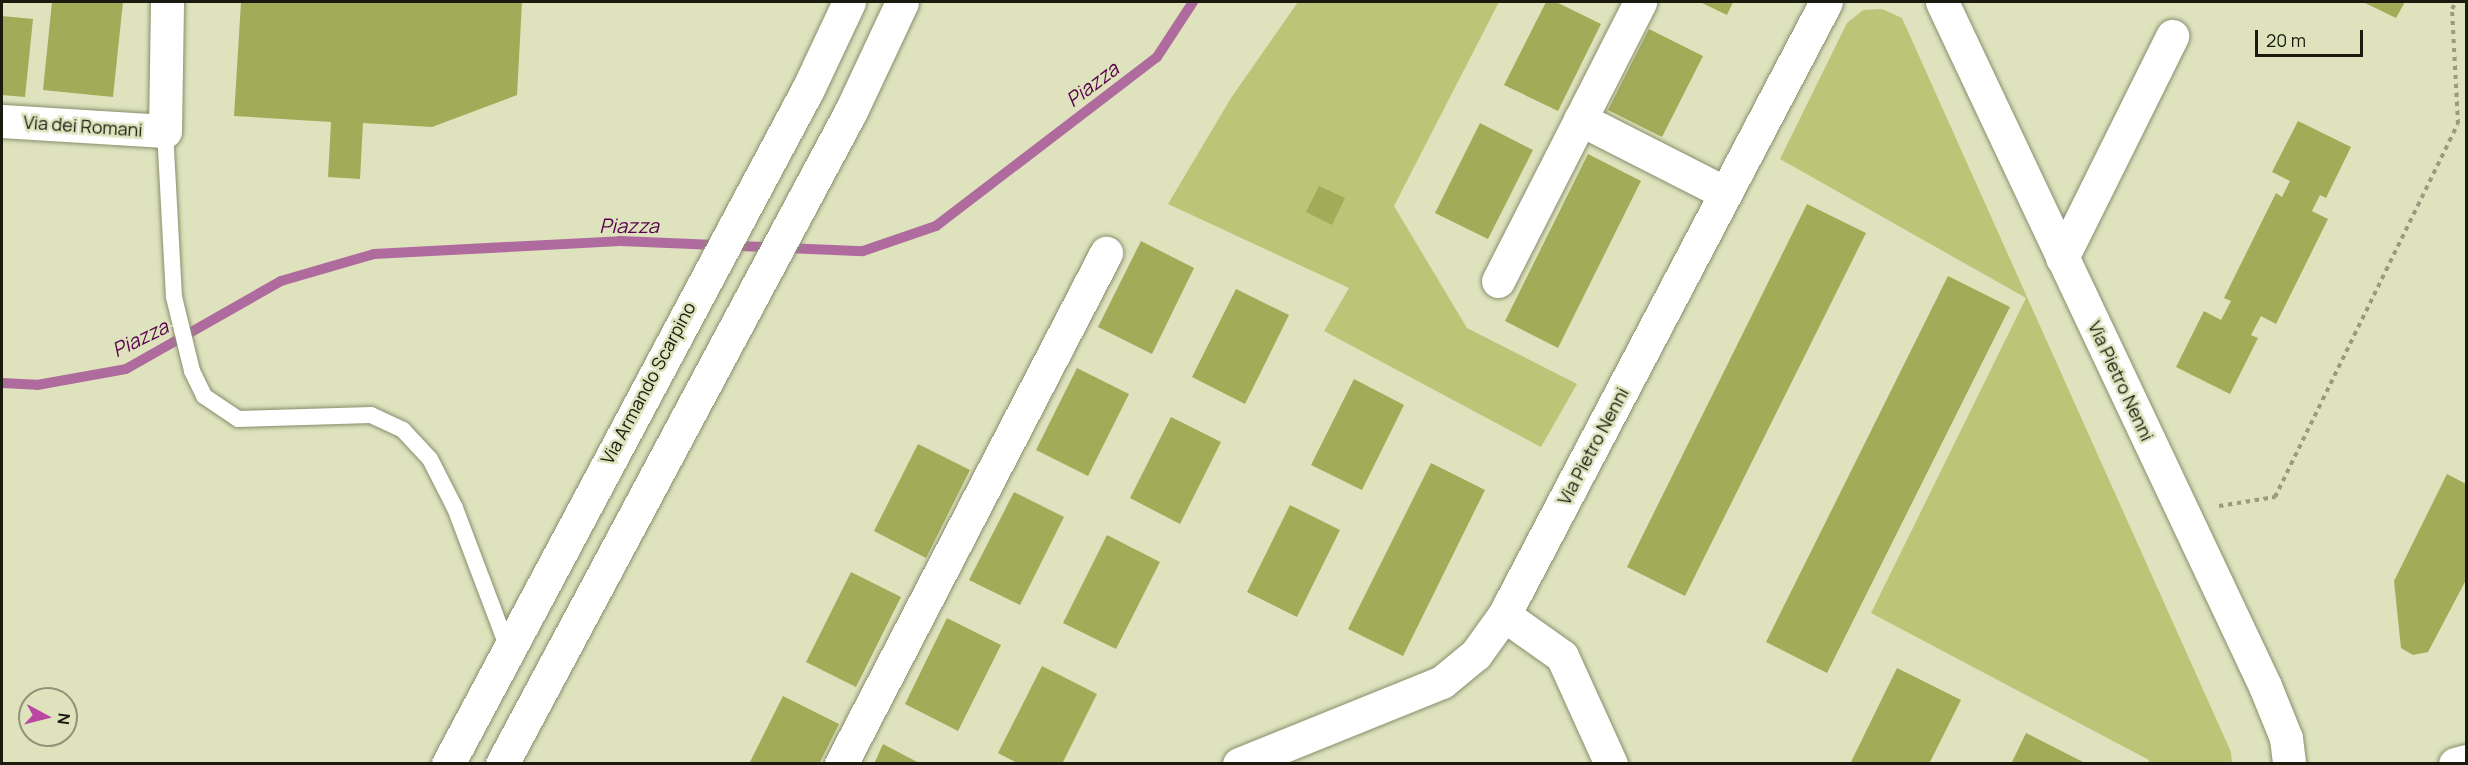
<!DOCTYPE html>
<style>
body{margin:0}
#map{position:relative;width:2468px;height:765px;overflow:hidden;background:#dee3be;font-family:Manrope,sans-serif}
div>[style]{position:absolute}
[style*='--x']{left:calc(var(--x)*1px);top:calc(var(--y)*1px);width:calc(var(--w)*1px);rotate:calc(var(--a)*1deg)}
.green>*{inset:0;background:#bcc577}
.stream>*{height:10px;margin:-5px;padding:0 5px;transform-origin:5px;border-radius:5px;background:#af6b9e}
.building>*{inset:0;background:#a2ab58}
.path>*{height:4px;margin-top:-2px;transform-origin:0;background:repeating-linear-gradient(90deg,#989b7f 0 4.5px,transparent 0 9px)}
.roads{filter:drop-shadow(0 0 2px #898e6b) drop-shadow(0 0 2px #898e6b)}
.service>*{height:16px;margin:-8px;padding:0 8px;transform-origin:8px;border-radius:8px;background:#fff}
.minor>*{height:33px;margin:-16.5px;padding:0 16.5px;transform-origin:16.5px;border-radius:16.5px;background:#fff}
.tertiary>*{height:33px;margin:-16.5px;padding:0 16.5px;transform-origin:16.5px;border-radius:16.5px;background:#fff}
span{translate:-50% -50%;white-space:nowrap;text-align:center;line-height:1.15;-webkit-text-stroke:5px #dee3be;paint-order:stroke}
.street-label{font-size:18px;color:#1a1b0e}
.water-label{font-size:20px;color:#59014b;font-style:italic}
.frame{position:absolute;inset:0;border:3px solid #1a1b0e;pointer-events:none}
.north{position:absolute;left:18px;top:687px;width:60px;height:60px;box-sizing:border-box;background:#dee3be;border:2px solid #909378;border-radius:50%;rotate:97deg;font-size:16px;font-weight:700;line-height:24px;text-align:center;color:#1a1b0e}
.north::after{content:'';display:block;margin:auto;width:21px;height:27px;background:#ba48a2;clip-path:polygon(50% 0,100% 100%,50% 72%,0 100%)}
.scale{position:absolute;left:2255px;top:30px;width:108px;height:27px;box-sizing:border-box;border:3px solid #1a1b0e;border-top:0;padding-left:8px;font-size:18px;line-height:21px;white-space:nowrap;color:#1a1b0e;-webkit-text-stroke:4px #dee3be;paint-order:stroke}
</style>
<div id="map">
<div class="green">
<div style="clip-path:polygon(1298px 2px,1499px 2px,1394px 206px,1467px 328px,1577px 384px,1541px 447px,1324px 331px,1349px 288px,1168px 204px,1231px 98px)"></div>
<div style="clip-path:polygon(1882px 9px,1902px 18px,2231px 752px,2232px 763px,2148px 763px,2149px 760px,1871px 613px,2026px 298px,1780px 159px,1847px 23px,1863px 10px)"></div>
</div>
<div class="stream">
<div style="--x:2;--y:383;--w:35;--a:3"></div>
<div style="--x:37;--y:385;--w:90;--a:-10.2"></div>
<div style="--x:126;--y:369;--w:178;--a:-29.6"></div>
<div style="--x:281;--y:281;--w:97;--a:-16.2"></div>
<div style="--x:374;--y:254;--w:246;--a:-3"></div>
<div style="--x:620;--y:241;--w:243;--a:2.4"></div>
<div style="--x:863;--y:251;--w:77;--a:-18.9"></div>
<div style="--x:936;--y:226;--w:278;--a:-37.4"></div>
<div style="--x:1157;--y:57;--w:66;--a:-56.8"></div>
</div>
<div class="building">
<div style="clip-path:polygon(52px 2px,123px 2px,113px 97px,43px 90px)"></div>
<div style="clip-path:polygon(241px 2px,522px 2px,517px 95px,432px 127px,363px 123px,360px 179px,328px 177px,331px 122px,234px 116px)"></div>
<div style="clip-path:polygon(1546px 2px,1556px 2px,1601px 24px,1558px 111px,1504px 85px)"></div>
<div style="clip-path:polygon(1700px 2px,1733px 2px,1727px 15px)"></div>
<div style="clip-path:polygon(2363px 2px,2405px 2px,2396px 18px)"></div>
<div style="clip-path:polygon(2px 16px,33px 19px,25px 97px,2px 95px)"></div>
<div style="clip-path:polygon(1649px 29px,1703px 56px,1662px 137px,1608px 110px)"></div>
<div style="clip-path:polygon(2298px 121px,2351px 147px,2326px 198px,2320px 195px,2312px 211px,2328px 219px,2276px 324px,2261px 316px,2251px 335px,2258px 338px,2230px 394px,2176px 367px,2204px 311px,2221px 320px,2231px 301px,2224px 298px,2276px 193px,2282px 197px,2290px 181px,2272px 172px)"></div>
<div style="clip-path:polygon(1480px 123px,1533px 150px,1488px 239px,1435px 213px)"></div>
<div style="clip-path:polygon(1588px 154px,1641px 181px,1558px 348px,1505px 321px)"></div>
<div style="clip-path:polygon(1319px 186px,1345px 198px,1332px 225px,1306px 212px)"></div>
<div style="clip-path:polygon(1807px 204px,1866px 233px,1685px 596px,1627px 567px)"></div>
<div style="clip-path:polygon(1141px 241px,1194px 268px,1152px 354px,1098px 327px)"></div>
<div style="clip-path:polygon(1948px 276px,2010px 307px,1827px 673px,1766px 642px)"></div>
<div style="clip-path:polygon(1236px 289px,1289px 315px,1245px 404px,1192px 377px)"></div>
<div style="clip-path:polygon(1077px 368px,1129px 394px,1088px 476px,1036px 450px)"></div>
<div style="clip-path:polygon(1354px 379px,1404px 405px,1362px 490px,1311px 465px)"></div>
<div style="clip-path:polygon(1171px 417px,1221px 442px,1180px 524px,1130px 498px)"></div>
<div style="clip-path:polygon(918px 444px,970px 470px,926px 558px,874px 531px)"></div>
<div style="clip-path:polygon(1431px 463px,1485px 490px,1403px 656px,1348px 629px)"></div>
<div style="clip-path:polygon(2447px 474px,2466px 484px,2466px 580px,2428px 652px,2413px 655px,2401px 648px,2394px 581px)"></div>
<div style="clip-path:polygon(1014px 492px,1064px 517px,1020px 605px,969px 580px)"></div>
<div style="clip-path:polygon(1290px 505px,1340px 530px,1297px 617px,1247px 592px)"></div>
<div style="clip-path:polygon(1107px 535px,1160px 562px,1116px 649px,1063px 623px)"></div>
<div style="clip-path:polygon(851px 572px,901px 597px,856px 687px,806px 662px)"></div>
<div style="clip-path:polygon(947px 618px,1001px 645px,958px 731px,905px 704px)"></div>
<div style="clip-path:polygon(1042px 666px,1097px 694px,1062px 764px,1019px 764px,998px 753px)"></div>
<div style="clip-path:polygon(1897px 668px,1961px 700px,1929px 764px,1850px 764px)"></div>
<div style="clip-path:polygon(783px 696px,839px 724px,819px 764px,749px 764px)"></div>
<div style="clip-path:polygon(2026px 733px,2087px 764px,2011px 764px)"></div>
<div style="clip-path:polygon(883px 744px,921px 764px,874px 764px)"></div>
</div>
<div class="path">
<div style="--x:2219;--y:506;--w:57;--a:-9.1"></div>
<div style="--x:2275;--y:497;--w:415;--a:-63.9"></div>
<div style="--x:2458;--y:124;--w:115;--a:-93"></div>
<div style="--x:2452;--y:9;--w:8;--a:-60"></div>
</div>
<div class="roads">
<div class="service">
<div style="--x:165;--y:131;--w:166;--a:86.9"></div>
<div style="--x:174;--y:297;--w:76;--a:76.3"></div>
<div style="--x:192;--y:371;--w:28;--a:64"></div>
<div style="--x:204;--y:396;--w:41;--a:34.1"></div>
<div style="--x:238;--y:419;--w:133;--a:-1.7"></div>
<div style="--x:371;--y:415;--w:35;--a:25"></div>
<div style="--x:403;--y:430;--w:40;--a:47"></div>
<div style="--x:430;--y:459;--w:55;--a:63"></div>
<div style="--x:455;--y:508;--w:150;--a:69.3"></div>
</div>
<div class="minor">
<div style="--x:1942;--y:2;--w:756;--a:64.72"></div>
<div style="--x:2265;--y:686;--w:56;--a:68"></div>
<div style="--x:2286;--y:738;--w:26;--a:83"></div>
<div style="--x:1580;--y:119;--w:163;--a:27"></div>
<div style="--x:2;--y:121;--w:163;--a:3.5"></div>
<div style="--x:165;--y:131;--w:129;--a:-89.1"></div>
<div style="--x:2062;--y:258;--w:248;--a:-63.6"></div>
<div style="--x:1498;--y:281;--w:313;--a:-63"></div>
<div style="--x:1504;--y:615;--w:71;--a:35.3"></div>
<div style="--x:1562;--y:656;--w:119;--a:65.6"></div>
<div style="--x:841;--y:764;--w:576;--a:-62.59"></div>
<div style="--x:1239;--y:764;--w:219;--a:-22"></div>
<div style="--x:1442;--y:682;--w:44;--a:-39.5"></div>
<div style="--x:1476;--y:654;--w:48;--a:-54.3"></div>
<div style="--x:1504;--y:615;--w:692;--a:-62.29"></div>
<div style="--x:2455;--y:764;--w:11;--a:-15"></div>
</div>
<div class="tertiary">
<div style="--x:448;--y:764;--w:765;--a:-61.93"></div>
<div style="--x:808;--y:89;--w:96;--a:-64.8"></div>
<div style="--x:502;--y:764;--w:740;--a:-61.88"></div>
<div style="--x:851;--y:111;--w:120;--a:-64.9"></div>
</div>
</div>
<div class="street-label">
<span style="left:83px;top:126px;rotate:4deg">Via dei Romani</span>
<span style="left:2121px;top:381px;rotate:65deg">Via Pietro Nenni</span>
<span style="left:648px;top:383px;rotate:-62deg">Via Armando Scarpino</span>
<span style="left:1593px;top:446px;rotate:-62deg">Via Pietro Nenni</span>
</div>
<div class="water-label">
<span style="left:1092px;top:84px;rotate:-37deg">Piazza</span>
<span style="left:629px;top:225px">Piazza</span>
<span style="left:140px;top:338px;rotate:-26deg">Piazza</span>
</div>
<div class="frame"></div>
<div class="north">N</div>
<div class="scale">20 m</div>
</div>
